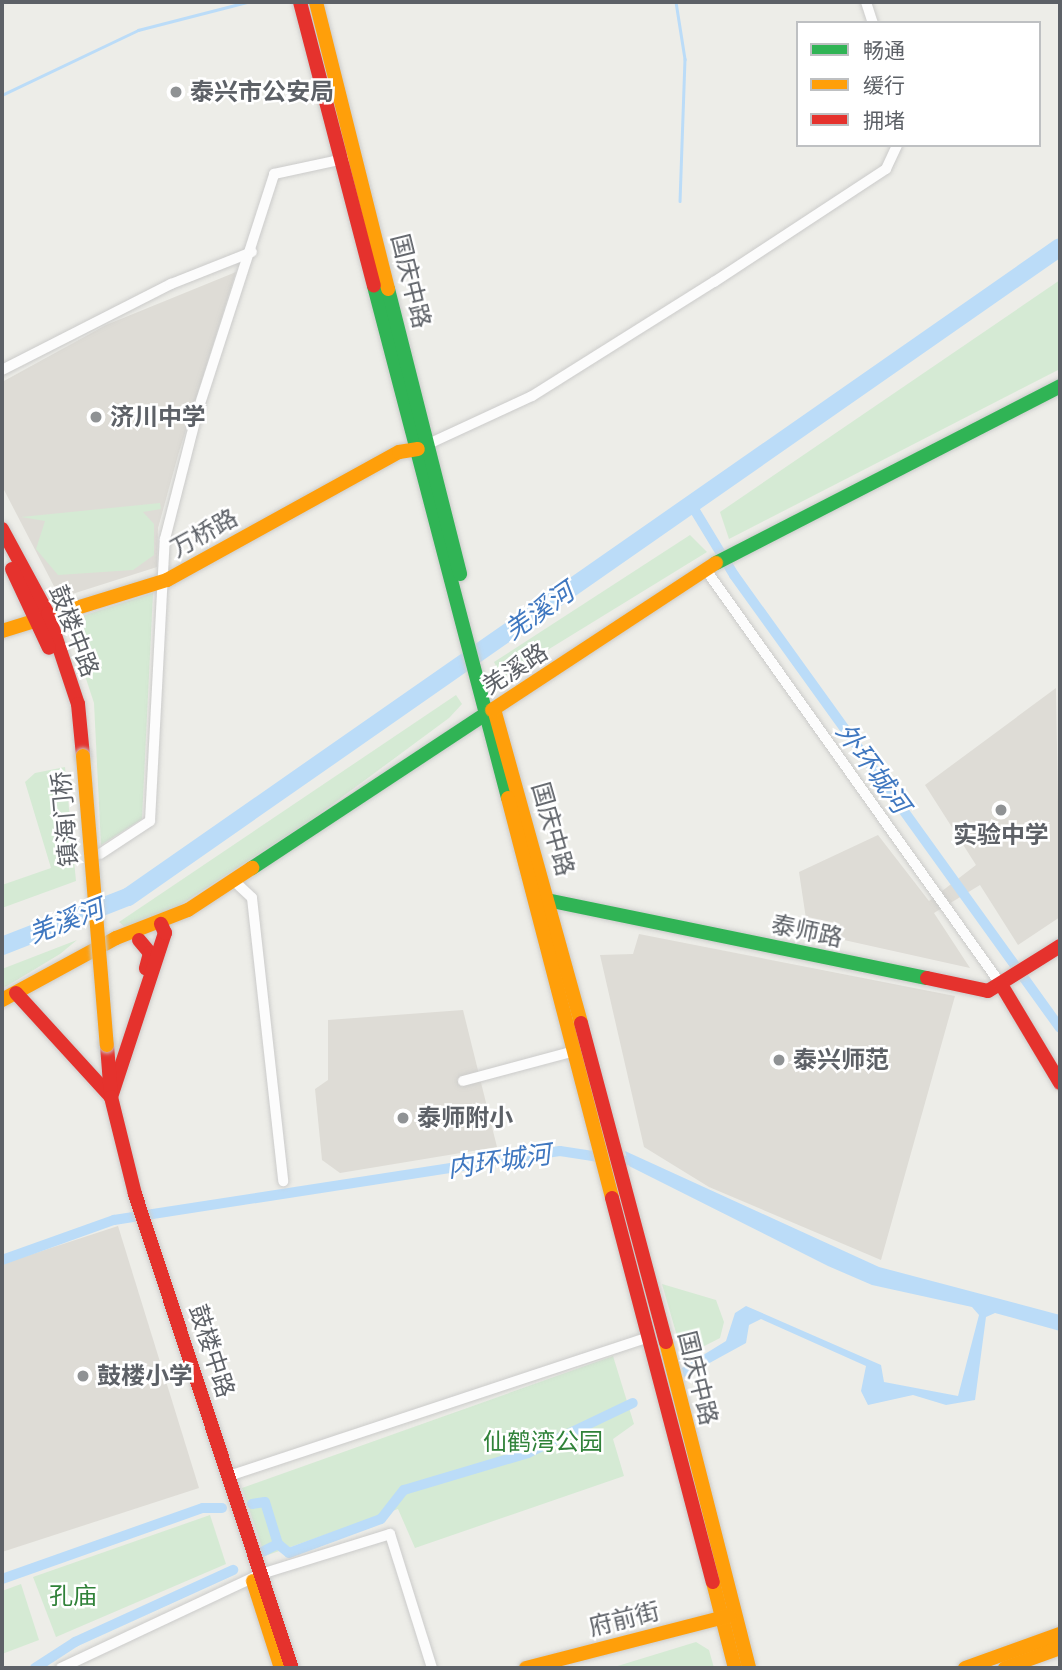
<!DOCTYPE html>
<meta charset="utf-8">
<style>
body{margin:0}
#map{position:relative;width:1062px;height:1670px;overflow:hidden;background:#edede8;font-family:"Archivo Narrow","Noto Sans SC",sans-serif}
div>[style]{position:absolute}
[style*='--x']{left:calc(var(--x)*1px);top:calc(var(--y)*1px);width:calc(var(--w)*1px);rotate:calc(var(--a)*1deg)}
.education>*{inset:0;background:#dedcd6}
.green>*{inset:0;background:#d5ead4}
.water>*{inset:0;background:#bbdcf8}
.stream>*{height:2.5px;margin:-1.25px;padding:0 1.25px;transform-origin:1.25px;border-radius:1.25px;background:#bbdcf8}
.canal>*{height:10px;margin:-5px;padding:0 5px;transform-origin:5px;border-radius:5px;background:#bbdcf8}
.river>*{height:18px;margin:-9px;padding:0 9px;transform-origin:9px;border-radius:9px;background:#bbdcf8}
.roads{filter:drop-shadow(0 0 2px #cbcbca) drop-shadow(0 0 2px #cbcbca)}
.street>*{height:10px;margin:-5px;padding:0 5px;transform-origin:5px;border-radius:5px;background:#fcfcfc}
.fast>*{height:14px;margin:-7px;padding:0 7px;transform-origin:7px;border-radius:7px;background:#30b455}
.slow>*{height:14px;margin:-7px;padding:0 7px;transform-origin:7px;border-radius:7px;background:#ff9f0a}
.jam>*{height:14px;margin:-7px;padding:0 7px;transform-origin:7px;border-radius:7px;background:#e5322d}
.bridges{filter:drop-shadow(0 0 2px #c9cac9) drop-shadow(0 0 2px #c9cac9)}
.slow-bridge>*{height:14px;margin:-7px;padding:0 7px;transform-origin:7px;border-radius:7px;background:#ff9f0a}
.dots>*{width:19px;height:19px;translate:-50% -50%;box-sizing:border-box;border:4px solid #fff;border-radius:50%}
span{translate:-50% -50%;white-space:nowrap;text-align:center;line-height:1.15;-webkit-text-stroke:5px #fff;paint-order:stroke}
.poi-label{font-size:24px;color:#5d6167;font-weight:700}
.left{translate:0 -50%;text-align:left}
.street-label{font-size:24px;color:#5d6167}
.park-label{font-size:24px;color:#308239}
.water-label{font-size:26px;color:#4078c0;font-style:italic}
.frame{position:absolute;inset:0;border:4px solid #5d6167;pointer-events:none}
.legend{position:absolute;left:796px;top:21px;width:245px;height:126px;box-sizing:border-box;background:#fff;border:2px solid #bec0c2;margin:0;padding:9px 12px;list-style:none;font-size:21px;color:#5d6167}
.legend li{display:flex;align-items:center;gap:14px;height:35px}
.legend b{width:35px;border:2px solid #bec0c2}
</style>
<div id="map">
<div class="education">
<div style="clip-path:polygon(236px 272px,179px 452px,158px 528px,157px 567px,66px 596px,57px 592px,2px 486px,2px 382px,106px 325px)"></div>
<div style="clip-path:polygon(1056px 688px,1060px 917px,1018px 945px,980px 885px,934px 913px,970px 968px,808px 932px,799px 872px,878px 835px,929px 901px,976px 865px,925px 785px)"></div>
<div style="clip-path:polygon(639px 934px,955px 996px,881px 1260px,709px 1187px,644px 1147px,600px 955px,633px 954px)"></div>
<div style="clip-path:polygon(463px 1010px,497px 1147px,340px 1173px,322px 1160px,315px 1089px,328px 1080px,328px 1020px)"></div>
<div style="clip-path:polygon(118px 1226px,199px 1488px,2px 1552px,2px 1264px)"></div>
</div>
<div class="green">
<div style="clip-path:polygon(1060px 280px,1060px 369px,729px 539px,720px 512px)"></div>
<div style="clip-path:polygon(160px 503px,161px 509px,143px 512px,154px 524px,154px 555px,133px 570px,58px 575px,36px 549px,45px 521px,21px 517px)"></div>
<div style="clip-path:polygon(690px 535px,707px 552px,502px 678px,494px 662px)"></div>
<div style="clip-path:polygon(153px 593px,142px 819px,101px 845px,94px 703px,67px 621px)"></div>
<div style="clip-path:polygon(456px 695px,462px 704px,449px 718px,311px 820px,177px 907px,125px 927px,119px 922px)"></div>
<div style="clip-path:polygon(65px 767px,76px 881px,2px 908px,2px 885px,51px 868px,25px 782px,35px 773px)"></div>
<div style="clip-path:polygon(77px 940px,60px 954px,2px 989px,2px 969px)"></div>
<div style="clip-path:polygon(662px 1284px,716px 1300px,724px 1322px,720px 1338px,683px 1357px)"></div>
<div style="clip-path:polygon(613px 1356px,634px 1424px,613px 1439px,624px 1476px,415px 1548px,398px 1509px,265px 1556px,242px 1488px)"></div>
<div style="clip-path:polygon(210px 1515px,226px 1564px,56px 1637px,33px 1577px)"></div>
<div style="clip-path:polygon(21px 1584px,39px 1640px,2px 1654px,2px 1591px)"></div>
<div style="clip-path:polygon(696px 1642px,709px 1650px,714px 1668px,611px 1668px)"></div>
</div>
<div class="water">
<div style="clip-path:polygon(625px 1151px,879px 1267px,1060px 1315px,1060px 1331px,995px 1313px,986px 1317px,975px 1400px,946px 1405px,913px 1395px,868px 1405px,861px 1391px,866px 1366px,761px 1319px,749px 1325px,746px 1343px,684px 1377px,682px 1368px,726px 1341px,735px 1313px,746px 1306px,881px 1365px,884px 1382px,958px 1396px,979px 1315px,972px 1307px,872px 1285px,828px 1266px,629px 1166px)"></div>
</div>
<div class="stream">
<div style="--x:676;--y:2;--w:58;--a:81"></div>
<div style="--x:685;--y:59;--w:142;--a:92"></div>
<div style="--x:2;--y:95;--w:151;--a:-25.5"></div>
<div style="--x:138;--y:30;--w:113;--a:-14.4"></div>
</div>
<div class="canal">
<div style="--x:691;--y:504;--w:83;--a:58.8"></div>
<div style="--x:734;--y:575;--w:558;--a:54.26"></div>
<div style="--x:2;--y:1260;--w:119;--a:-19.7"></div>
<div style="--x:114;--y:1220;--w:451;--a:-8.8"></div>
<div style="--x:560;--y:1151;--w:66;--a:8.7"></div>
<div style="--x:252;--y:1504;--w:13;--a:-9"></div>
<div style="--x:265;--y:1502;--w:44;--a:72.8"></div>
<div style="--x:278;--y:1544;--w:14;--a:39"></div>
<div style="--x:289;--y:1553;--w:98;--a:-20.3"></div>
<div style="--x:381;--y:1519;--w:37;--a:-52"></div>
<div style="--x:404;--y:1490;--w:129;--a:-16.6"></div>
<div style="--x:528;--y:1453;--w:116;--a:-25.5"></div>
<div style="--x:260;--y:1553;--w:20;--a:-27"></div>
<div style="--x:2;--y:1579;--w:213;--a:-19.5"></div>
<div style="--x:203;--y:1508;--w:19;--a:0"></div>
<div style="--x:35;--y:1668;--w:48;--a:-33"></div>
<div style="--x:75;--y:1642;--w:174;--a:-24.5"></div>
</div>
<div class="river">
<div style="--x:2;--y:946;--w:135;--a:-21.3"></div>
<div style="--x:128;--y:897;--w:1136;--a:-34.89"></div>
</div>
<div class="roads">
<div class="street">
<div style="--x:866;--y:2;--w:22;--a:72"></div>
<div style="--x:2;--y:370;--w:190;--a:-27"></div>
<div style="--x:171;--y:284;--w:87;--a:-21.6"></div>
<div style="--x:424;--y:446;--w:119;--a:-24.8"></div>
<div style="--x:532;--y:396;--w:215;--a:-32.1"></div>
<div style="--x:714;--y:282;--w:206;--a:-33.3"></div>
<div style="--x:886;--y:169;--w:26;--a:-65"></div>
<div style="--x:706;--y:570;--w:511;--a:54.57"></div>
<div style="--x:100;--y:854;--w:60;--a:-33.4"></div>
<div style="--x:150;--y:821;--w:282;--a:-87"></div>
<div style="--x:165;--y:539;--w:133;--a:-75.7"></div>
<div style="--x:198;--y:410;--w:248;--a:-72.1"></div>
<div style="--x:274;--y:174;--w:72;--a:-12.1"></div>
<div style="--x:233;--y:880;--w:26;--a:43"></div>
<div style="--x:252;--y:898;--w:285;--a:83.7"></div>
<div style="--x:463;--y:1081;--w:116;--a:-15"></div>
<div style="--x:229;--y:1476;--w:443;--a:-18.3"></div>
<div style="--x:61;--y:1668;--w:221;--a:-25.2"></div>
<div style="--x:261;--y:1574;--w:135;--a:-17.2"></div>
<div style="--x:390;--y:1534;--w:140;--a:72.6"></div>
</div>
<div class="fast">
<div style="--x:374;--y:286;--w:529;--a:75.33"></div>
<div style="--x:388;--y:289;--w:294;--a:75.8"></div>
<div style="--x:716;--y:563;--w:387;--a:-27.2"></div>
<div style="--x:252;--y:868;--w:287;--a:-33.4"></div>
<div style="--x:542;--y:899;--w:393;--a:11.6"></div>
</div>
<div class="slow">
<div style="--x:316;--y:2;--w:296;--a:75.9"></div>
<div style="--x:2;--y:631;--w:173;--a:-17.2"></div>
<div style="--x:167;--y:580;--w:265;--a:-28.9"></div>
<div style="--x:399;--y:452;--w:19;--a:-9"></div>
<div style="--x:494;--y:709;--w:326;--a:74.5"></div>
<div style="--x:492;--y:710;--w:268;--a:-33.3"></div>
<div style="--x:508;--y:798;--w:413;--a:75.4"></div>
<div style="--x:2;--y:1000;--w:130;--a:-28.5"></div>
<div style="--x:116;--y:938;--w:77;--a:-21.3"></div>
<div style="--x:188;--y:910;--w:77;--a:-33.3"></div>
<div style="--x:666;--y:1342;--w:336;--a:75.7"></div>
<div style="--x:253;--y:1581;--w:91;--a:72.2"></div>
<div style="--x:713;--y:1582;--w:89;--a:75.7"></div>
<div style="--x:526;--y:1668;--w:210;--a:-14.4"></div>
<div style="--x:965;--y:1668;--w:101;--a:-19.7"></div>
<div style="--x:1005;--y:1668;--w:59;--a:-20"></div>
</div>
<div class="jam">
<div style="--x:300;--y:2;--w:293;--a:75.4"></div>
<div style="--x:2;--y:529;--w:97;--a:61.6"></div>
<div style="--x:48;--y:614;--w:95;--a:71.6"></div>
<div style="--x:78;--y:704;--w:52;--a:84.5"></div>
<div style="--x:12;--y:569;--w:87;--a:64.9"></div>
<div style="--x:139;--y:940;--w:17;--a:50"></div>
<div style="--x:150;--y:953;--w:16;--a:105"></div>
<div style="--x:927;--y:978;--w:62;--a:12"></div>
<div style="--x:988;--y:991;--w:85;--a:-32"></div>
<div style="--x:1002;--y:986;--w:113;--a:59.1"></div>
<div style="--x:16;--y:993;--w:141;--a:47.6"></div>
<div style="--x:111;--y:1097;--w:173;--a:-71.8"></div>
<div style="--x:165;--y:933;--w:10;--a:-114"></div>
<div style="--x:581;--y:1023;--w:330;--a:75.1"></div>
<div style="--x:107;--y:1045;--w:52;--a:85.6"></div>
<div style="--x:111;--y:1097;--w:100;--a:76.1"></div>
<div style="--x:135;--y:1194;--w:499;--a:71.7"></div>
<div style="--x:612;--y:1198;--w:397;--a:75.3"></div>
</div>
</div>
<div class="bridges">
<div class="slow-bridge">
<div style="--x:83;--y:756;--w:290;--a:85.3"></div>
</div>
</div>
<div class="dots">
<div style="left:176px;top:92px;background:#8f9294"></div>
<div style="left:96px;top:417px;background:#8f9294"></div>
<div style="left:1001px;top:810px;background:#8f9294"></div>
<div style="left:779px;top:1060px;background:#8f9294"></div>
<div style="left:403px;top:1118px;background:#8f9294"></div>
<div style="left:83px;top:1376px;background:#8f9294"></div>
</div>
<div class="poi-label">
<span class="left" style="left:190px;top:92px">泰兴市公安局</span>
<span class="left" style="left:110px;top:417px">济川中学</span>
<span style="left:1001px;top:835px">实验中学</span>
<span class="left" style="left:793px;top:1060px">泰兴师范</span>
<span class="left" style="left:417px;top:1118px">泰师附小</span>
<span class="left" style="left:97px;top:1376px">鼓楼小学</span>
</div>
<div class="street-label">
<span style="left:411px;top:281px;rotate:76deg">国庆中路</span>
<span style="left:204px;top:533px;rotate:-29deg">万桥路</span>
<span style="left:74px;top:631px;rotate:69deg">鼓楼中路</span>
<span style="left:515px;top:669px;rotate:-33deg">羌溪路</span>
<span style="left:65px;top:819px;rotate:-95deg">镇海门桥</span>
<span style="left:553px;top:829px;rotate:74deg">国庆中路</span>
<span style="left:807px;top:931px;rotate:12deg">泰师路</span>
<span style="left:212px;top:1351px;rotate:72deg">鼓楼中路</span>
<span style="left:698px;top:1378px;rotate:76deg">国庆中路</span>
<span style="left:624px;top:1619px;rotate:-14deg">府前街</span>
</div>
<div class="park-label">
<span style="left:543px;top:1442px">仙鹤湾公园</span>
<span style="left:73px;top:1596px">孔庙</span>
</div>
<div class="water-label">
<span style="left:539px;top:611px;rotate:-35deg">羌溪河</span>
<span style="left:873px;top:768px;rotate:54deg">外环城河</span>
<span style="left:66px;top:921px;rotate:-21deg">羌溪河</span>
<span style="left:499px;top:1161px;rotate:-8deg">内环城河</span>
</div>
<div class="frame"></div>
<ul class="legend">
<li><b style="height:9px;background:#30b455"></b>畅通</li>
<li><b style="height:9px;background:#ff9f0a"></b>缓行</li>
<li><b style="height:9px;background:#e5322d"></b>拥堵</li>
</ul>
</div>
